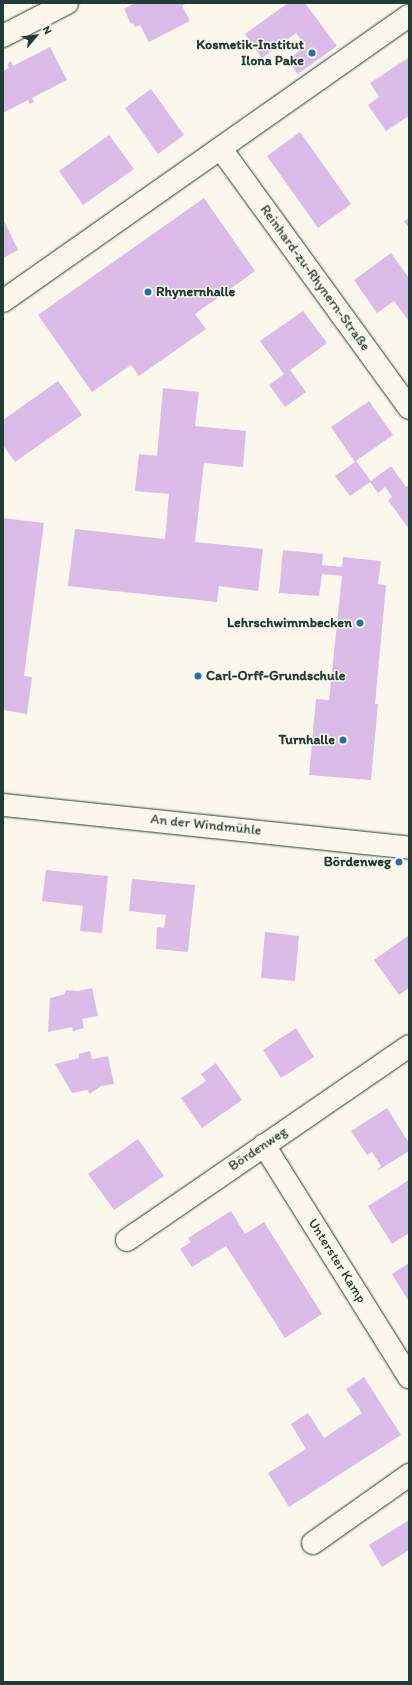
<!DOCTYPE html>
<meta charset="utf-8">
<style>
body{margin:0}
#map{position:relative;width:412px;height:1685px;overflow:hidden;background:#fbf7ec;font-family:Itim,sans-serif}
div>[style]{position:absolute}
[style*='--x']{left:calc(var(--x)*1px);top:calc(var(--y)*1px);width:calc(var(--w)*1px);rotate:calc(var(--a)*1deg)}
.building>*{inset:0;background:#dbbce9}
.roads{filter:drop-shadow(0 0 1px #1f3d34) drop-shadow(0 0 1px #1f3d34)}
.minor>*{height:22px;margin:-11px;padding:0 11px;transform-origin:11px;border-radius:11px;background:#fbf7ec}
.dots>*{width:11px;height:11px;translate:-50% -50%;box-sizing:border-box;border:2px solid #fbf7ec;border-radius:50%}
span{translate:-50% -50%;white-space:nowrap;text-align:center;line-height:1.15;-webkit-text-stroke:3px #fbf7ec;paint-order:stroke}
.poi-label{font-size:14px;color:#1f3d34;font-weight:700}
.right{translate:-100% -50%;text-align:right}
.left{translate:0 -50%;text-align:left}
.street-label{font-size:14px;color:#1f3d34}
.frame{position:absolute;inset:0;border:4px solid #1f3d34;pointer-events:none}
.north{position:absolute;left:16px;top:16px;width:40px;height:40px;-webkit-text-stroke:3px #fbf7ec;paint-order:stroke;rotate:62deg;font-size:11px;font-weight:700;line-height:16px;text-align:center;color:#1f3d34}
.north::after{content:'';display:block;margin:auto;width:14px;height:18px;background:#1f3d34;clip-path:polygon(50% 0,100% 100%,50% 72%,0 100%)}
</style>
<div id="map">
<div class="building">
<div style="clip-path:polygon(135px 3px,187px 3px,182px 6px,190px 21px,149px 42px,140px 25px,135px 27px,133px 23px,131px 24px,124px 9px)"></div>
<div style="clip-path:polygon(288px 3px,305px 3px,337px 46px,298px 74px,287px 60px,306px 46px,296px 33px,262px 58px,245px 34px)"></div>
<div style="clip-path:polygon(50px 47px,67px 80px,32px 98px,34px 102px,30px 104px,28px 100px,3px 113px,3px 71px,9px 68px,7px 64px,11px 61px,13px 66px)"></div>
<div style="clip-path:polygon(409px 57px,409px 120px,407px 117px,386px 131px,368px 105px,379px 97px,370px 83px)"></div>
<div style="clip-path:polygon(151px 89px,184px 135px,158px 154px,125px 108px)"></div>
<div style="clip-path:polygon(300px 132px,351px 204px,318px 228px,267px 156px)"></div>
<div style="clip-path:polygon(109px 135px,134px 169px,83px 205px,59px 171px)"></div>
<div style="clip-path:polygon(204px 198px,255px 271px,195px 314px,206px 329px,139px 376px,131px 365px,92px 392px,38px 315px)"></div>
<div style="clip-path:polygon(409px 218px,409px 228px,404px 221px)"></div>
<div style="clip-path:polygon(3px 219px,18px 250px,3px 258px)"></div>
<div style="clip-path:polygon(391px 253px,409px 278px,408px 320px,394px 301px,377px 313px,354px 280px)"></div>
<div style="clip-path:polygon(303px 311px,327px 343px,290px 370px,306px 392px,285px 407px,269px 385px,284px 374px,260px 341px)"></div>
<div style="clip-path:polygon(58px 381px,82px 415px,15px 462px,3px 445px,3px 420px)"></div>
<div style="clip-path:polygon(163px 388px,199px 392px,195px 426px,246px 431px,243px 467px,204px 463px,195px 542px,263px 549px,258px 591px,219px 586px,217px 602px,68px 586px,75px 529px,165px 539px,169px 494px,135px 491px,139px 454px,157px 456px)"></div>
<div style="clip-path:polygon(369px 401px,393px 435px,356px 461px,371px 481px,391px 466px,406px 487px,409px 485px,409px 529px,388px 500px,392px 497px,385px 487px,378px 493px,370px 482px,350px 496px,335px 476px,355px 462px,331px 427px)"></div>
<div style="clip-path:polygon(3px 518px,44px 523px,24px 676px,32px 677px,27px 714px,3px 710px)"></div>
<div style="clip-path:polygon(283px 550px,323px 554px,322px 565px,342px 567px,343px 557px,381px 561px,378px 584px,386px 585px,375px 704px,378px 704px,371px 780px,309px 775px,316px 699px,329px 700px,342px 576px,322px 574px,319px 596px,279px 593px)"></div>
<div style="clip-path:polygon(46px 870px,108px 876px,102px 933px,80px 931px,83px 906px,42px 901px)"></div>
<div style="clip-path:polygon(132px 879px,195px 885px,188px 952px,156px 949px,157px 927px,164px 928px,166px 915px,129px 911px)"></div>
<div style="clip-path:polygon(265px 932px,299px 936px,295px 981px,261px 978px)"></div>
<div style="clip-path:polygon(409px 935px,409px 988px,399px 995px,374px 960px)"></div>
<div style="clip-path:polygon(92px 988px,98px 1016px,82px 1019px,84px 1028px,73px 1031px,72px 1027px,48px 1032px,50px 998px,65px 994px,66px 990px,78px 991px)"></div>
<div style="clip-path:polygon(296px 1028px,314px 1057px,281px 1078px,263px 1050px)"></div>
<div style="clip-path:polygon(90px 1051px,92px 1059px,108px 1056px,114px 1084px,101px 1086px,90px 1094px,87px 1090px,72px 1093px,55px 1064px,79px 1058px,79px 1054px)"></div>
<div style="clip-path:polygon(216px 1063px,242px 1100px,202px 1128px,181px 1098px,206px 1081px,201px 1074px)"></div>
<div style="clip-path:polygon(387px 1108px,409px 1143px,409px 1151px,377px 1171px,381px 1166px,372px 1152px,367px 1155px,351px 1131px)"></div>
<div style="clip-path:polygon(138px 1139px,164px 1176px,114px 1210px,88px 1174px)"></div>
<div style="clip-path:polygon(409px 1180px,409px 1233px,392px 1244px,368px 1206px)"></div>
<div style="clip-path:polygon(231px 1211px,245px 1234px,264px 1222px,322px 1314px,285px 1338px,226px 1246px,192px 1267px,180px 1249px,191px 1242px,188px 1238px)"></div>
<div style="clip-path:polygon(409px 1263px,409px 1302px,392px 1274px)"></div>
<div style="clip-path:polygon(364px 1377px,401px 1435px,289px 1507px,268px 1473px,306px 1449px,291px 1424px,308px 1413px,324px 1438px,362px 1413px,346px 1389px)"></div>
<div style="clip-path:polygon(409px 1520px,409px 1550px,382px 1567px,369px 1545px)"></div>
</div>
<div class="roads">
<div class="minor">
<div style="--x:3;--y:36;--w:72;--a:-27.3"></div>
<div style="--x:221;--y:149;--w:320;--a:54"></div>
<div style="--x:3;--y:301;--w:496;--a:-35.1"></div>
<div style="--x:3;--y:805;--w:408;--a:6"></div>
<div style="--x:264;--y:1145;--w:274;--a:58"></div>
<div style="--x:127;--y:1240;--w:342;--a:-34.5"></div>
<div style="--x:313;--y:1543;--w:118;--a:-35.3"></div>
</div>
</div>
<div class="dots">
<div style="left:312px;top:53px;background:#1f6fb2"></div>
<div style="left:148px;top:292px;background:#1f6fb2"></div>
<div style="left:360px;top:623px;background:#1f6fb2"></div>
<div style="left:198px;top:676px;background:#1f6fb2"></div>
<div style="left:343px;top:740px;background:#1f6fb2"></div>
<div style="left:399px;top:862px;background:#1f6fb2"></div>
</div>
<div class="poi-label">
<span class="right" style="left:304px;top:53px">Kosmetik-Institut<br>Ilona Pake</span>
<span class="left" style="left:156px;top:292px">Rhynernhalle</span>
<span class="right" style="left:352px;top:623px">Lehrschwimmbecken</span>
<span class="left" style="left:206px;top:676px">Carl-Orff-Grundschule</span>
<span class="right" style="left:335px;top:740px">Turnhalle</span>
<span class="right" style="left:391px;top:862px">Bördenweg</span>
</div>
<div class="street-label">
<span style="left:315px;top:278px;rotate:54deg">Reinhard-zu-Rhynern-Straße</span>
<span style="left:206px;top:825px;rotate:6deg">An der Windmühle</span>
<span style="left:258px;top:1149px;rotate:-34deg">Bördenweg</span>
<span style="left:337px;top:1261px;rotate:58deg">Unterster Kamp</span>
</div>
<div class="frame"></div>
<div class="north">N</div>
</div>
